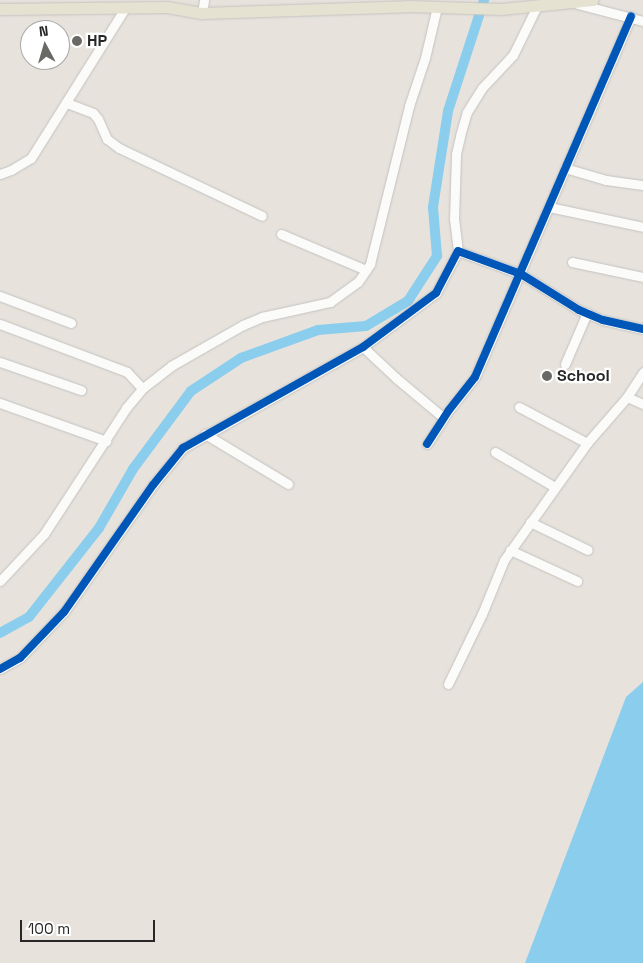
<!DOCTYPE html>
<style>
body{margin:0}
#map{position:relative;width:643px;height:963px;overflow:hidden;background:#e7e3dc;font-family:"Space Grotesk",sans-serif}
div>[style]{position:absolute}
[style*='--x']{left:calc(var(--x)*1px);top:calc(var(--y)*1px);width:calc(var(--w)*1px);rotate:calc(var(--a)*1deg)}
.water>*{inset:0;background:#8bcded}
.canal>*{height:10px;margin:-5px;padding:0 5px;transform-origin:5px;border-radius:5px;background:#8bcded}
.roads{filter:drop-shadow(0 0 1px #c4c2c2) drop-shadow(0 0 1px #c4c2c2)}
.minor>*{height:9px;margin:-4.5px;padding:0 4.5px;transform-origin:4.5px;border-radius:4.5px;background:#fbfbfa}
.major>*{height:11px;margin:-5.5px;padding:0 5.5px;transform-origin:5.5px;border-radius:5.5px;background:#e6e2d1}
.cycleway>*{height:8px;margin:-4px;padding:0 4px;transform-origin:4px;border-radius:4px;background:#0057b8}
.dots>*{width:14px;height:14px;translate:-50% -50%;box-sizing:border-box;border:2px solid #fff;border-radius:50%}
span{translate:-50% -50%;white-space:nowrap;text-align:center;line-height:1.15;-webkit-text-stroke:4.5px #fff;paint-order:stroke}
.poi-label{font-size:16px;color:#272727;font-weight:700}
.left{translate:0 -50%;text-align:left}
.north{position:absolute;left:20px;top:20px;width:50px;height:50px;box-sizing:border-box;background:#fff;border:1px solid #a9a9a9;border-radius:50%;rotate:354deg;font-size:14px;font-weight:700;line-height:20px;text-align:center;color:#272727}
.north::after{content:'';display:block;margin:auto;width:18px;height:22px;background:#6a6966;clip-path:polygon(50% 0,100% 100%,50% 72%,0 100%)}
.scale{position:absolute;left:20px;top:920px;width:135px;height:22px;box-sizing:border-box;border:2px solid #272727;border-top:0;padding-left:6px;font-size:15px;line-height:18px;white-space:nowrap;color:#272727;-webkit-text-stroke:4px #fff;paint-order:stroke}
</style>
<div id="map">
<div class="water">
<div style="clip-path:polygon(643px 682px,643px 963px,525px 963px,626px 697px)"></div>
</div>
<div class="canal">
<div style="--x:0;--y:633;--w:33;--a:-29"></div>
<div style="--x:29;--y:617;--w:113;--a:-51.8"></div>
<div style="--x:99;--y:528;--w:68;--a:-60"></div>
<div style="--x:133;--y:469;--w:97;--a:-53.4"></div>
<div style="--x:191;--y:391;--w:60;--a:-33.4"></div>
<div style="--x:241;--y:358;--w:82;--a:-20"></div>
<div style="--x:318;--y:330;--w:48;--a:-4.8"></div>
<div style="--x:366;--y:326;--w:49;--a:-30.8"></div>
<div style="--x:408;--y:301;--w:54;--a:-57.2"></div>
<div style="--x:437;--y:256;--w:49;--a:-94.7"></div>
<div style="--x:433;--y:207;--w:97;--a:-81.1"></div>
<div style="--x:448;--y:111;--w:117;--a:-72"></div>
</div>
<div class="roads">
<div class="minor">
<div style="--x:578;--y:4;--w:67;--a:14.7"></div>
<div style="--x:202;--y:13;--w:13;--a:-81"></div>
<div style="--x:67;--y:103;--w:28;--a:21"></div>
<div style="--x:93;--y:113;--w:8;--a:50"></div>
<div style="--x:98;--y:119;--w:22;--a:66"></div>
<div style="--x:107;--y:139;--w:15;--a:37"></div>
<div style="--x:119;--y:148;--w:158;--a:25.4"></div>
<div style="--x:565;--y:168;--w:43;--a:16.3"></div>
<div style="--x:606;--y:180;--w:37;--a:8"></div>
<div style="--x:0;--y:174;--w:12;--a:-20"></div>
<div style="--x:11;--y:170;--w:23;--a:-31"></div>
<div style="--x:31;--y:158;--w:177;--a:-57.9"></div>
<div style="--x:549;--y:207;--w:96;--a:12"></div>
<div style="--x:281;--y:234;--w:92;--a:23"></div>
<div style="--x:458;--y:251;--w:32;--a:-97"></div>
<div style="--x:454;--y:219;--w:65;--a:-88.2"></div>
<div style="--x:456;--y:154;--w:18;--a:-77"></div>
<div style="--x:460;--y:136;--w:25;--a:-74"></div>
<div style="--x:467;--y:112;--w:28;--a:-58"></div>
<div style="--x:482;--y:88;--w:45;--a:-46.8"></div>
<div style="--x:513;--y:55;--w:55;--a:-63.9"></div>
<div style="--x:572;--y:262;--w:73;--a:11.9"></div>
<div style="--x:0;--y:296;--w:76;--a:20.8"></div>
<div style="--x:0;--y:324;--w:136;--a:20.7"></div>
<div style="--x:127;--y:372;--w:22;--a:47"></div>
<div style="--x:363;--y:347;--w:45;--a:43.2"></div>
<div style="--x:396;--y:378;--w:62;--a:39.8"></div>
<div style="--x:0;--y:362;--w:86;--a:19.1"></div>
<div style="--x:565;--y:364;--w:56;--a:-66.7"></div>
<div style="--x:627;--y:397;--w:17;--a:24"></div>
<div style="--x:0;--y:403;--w:113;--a:19.7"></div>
<div style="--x:519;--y:407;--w:77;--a:27.9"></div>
<div style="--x:205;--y:434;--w:97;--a:31.1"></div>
<div style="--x:427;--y:444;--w:40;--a:-57.1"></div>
<div style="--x:449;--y:410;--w:42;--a:-51.8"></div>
<div style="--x:475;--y:377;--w:393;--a:-66.6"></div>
<div style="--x:495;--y:452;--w:69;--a:30.3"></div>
<div style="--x:530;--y:522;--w:64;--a:25.8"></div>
<div style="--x:510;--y:550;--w:74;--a:24.8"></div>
<div style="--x:0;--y:581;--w:64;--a:-46.9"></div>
<div style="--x:44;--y:534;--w:150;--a:-56.9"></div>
<div style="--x:126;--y:408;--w:26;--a:-50"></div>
<div style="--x:143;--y:388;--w:36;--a:-38"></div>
<div style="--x:171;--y:366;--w:83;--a:-29.7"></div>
<div style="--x:243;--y:325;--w:21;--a:-23"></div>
<div style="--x:262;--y:317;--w:70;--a:-12.4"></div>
<div style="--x:330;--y:302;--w:34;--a:-36"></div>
<div style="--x:358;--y:282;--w:22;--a:-56"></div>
<div style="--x:370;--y:264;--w:163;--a:-76.1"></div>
<div style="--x:409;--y:106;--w:51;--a:-71.6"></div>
<div style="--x:425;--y:58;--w:52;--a:-76.8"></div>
<div style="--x:0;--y:669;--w:23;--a:-29"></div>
<div style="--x:20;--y:658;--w:64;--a:-46.3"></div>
<div style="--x:64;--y:612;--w:155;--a:-55"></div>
<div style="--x:153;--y:485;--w:48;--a:-51"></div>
<div style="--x:183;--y:448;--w:206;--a:-29.3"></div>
<div style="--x:363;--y:347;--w:91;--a:-36.5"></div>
<div style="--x:436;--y:293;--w:47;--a:-62.4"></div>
<div style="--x:458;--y:251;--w:67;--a:20.1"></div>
<div style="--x:521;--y:274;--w:68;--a:31.8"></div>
<div style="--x:579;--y:310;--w:26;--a:23"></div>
<div style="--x:603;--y:320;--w:41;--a:12.7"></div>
<div style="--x:448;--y:684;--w:78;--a:-64.1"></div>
<div style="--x:482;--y:614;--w:58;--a:-67.8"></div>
<div style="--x:504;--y:560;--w:143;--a:-54.6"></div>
<div style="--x:587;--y:443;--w:61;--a:-49"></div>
<div style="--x:627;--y:397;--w:30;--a:-57"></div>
</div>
<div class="major">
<div style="--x:0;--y:9;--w:167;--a:-0.7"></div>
<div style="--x:167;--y:7;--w:36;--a:10"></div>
<div style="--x:202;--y:13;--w:206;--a:-1.9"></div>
<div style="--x:408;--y:6;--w:93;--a:1.8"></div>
<div style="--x:501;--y:9;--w:92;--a:-5.6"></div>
</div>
</div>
<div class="cycleway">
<div style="--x:427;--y:444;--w:40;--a:-57.1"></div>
<div style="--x:449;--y:410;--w:42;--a:-51.8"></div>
<div style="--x:475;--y:377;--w:393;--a:-66.6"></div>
<div style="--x:0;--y:669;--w:23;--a:-29"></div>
<div style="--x:20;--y:658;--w:64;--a:-46.3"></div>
<div style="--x:64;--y:612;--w:155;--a:-55"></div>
<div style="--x:153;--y:485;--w:48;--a:-51"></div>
<div style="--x:183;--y:448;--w:206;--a:-29.3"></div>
<div style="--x:363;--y:347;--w:91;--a:-36.5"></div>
<div style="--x:436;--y:293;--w:47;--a:-62.4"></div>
<div style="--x:458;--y:251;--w:67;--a:20.1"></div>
<div style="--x:521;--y:274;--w:68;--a:31.8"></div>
<div style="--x:579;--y:310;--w:26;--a:23"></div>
<div style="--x:603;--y:320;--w:41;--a:12.7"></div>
</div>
<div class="dots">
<div style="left:77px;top:41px;background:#6a6966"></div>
<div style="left:547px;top:376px;background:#6a6966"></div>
</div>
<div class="poi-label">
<span class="left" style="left:87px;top:41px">HP</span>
<span class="left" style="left:557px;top:376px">School</span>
</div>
<div class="north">N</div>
<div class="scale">100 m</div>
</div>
